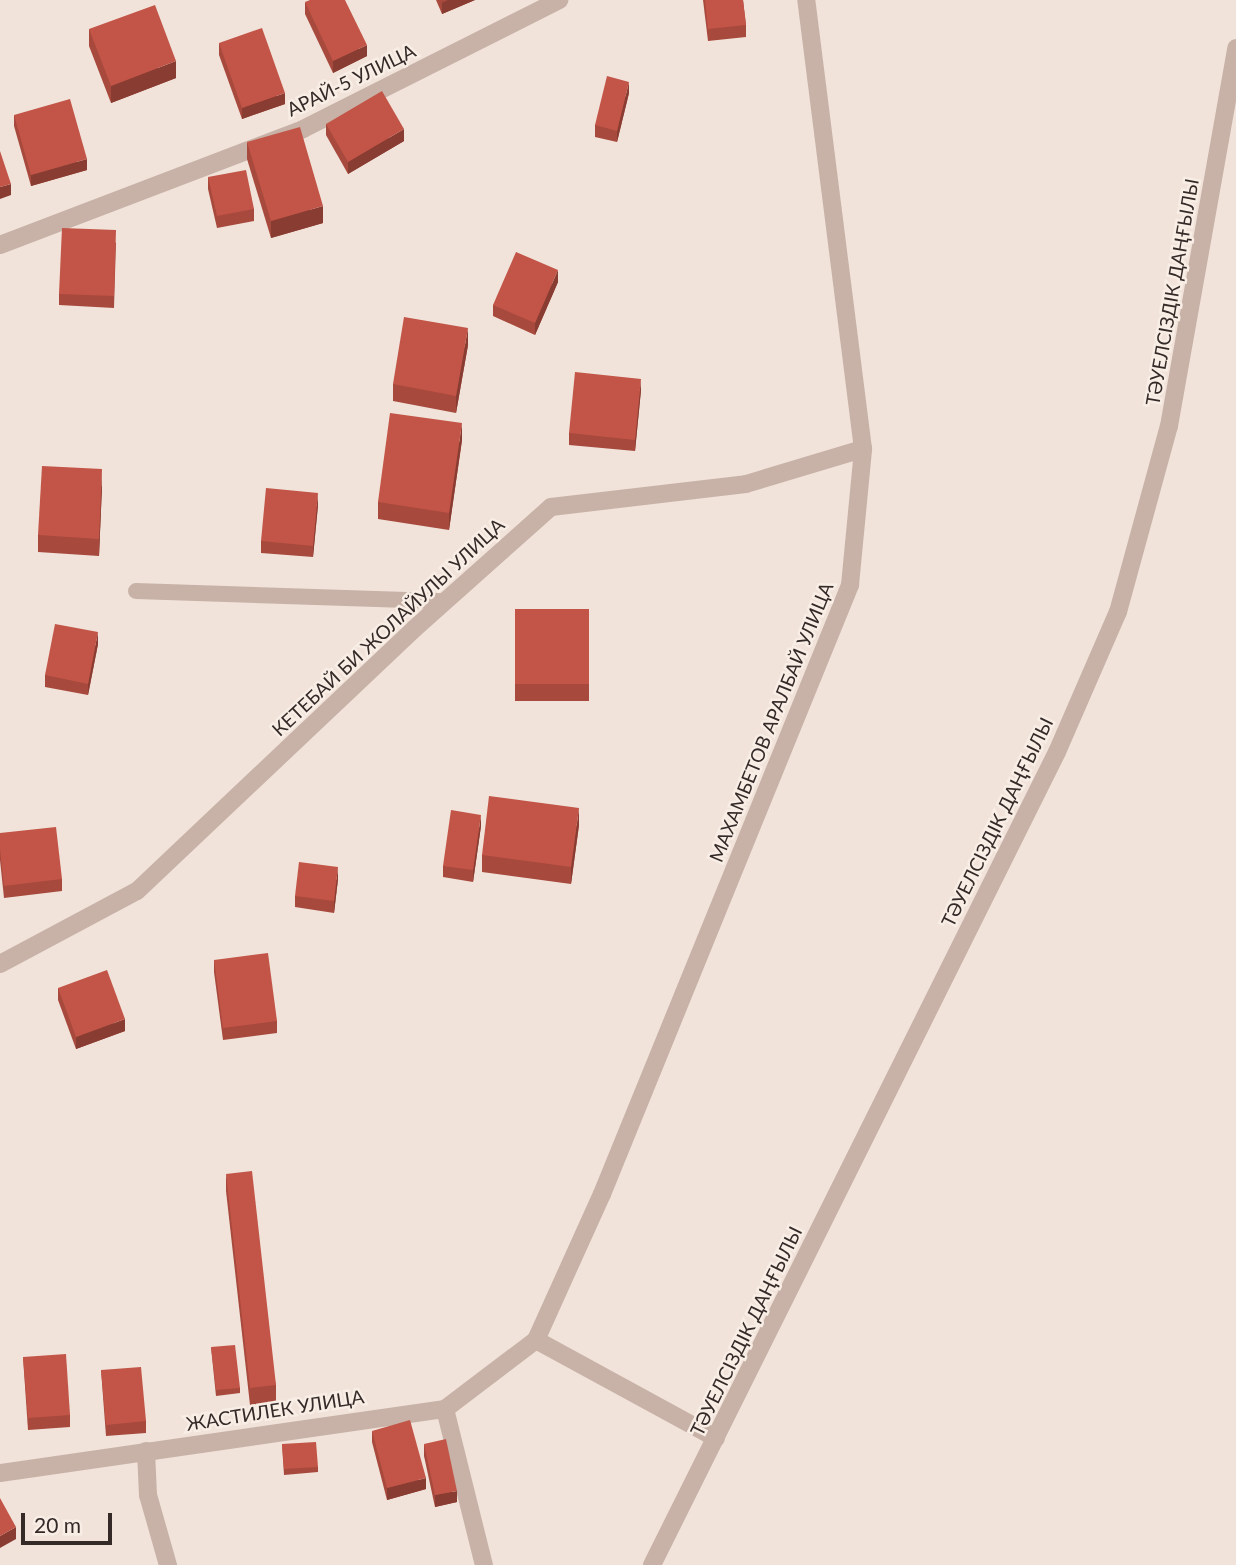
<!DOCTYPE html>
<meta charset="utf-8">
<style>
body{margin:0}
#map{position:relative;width:1236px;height:1565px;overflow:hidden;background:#f1e3da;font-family:Lato,sans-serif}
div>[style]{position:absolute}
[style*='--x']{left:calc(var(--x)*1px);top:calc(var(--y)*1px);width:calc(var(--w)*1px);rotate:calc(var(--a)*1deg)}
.service>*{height:16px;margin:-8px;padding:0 8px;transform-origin:8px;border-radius:8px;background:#c8b2a7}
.minor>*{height:18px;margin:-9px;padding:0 9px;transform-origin:9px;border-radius:9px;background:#c8b2a7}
.tertiary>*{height:18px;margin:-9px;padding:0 9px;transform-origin:9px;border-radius:9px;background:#c8b2a7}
.wall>*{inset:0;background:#a7493d}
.shaded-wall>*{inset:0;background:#883c32}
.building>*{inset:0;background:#c25547}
span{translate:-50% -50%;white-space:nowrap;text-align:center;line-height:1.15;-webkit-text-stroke:5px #f8eee6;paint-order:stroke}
.street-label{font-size:19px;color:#352a27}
.scale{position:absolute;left:21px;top:1513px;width:91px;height:32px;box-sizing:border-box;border:4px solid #352a27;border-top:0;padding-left:9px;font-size:21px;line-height:24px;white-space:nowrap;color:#352a27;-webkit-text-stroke:5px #f8eee6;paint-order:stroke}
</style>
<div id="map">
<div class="service">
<div style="--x:136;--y:591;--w:309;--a:1.9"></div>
</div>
<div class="minor">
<div style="--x:0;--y:245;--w:324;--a:-20.9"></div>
<div style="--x:303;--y:129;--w:287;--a:-26.7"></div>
<div style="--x:0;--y:964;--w:155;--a:-28.1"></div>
<div style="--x:137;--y:891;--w:381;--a:-43.4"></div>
<div style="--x:414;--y:629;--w:183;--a:-41.7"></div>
<div style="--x:551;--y:507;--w:196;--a:-6.7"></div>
<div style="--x:746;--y:484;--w:122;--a:-16.7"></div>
<div style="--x:536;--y:1340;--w:205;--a:28.6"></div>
<div style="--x:445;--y:1409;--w:161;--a:76"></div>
<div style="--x:146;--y:1451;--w:44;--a:87.4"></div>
<div style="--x:148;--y:1495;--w:73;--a:74.1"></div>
<div style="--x:0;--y:1473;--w:450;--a:-8.2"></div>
<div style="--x:445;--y:1409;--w:114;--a:-37.2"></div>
<div style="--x:536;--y:1340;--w:160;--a:-65.7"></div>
<div style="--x:602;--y:1194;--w:658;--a:-67.84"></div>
<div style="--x:850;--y:585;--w:137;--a:-84.5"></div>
<div style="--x:863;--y:449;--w:453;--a:-97.2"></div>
</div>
<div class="tertiary">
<div style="--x:652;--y:1565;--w:908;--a:-63.52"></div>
<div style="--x:1057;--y:752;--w:153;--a:-66.5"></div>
<div style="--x:1118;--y:612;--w:193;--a:-74.7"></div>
<div style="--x:1169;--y:426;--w:384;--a:-79.9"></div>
</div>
<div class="wall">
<div style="clip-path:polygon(436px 0,475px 0,442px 14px)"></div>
<div style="clip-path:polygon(703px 0,743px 0,746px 25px,746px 37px,708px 41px)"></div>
<div style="clip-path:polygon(305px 2px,367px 56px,333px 73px,305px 14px)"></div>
<div style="clip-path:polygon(89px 29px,176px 78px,111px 103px,89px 46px)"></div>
<div style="clip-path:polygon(219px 43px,285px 104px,242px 119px,219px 55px)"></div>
<div style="clip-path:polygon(629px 93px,617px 142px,595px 137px,595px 125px)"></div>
<div style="clip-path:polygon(14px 115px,87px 170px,31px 186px,14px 126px)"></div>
<div style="clip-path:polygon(326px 124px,404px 141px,348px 174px,326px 135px)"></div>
<div style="clip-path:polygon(247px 142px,323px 223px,271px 238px,247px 159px)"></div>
<div style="clip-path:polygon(208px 177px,254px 209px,254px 221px,217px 228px,208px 189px)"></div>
<div style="clip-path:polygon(116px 242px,114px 308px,59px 305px,59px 294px)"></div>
<div style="clip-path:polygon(558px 282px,535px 335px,493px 316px,493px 305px)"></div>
<div style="clip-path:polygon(468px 345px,456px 413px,393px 401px,393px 384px)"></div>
<div style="clip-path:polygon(641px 390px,635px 451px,569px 445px,569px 433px)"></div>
<div style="clip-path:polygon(462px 440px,449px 530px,378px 519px,378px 502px)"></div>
<div style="clip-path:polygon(102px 486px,99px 556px,38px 552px,38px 535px)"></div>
<div style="clip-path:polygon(318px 505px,313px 557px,261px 553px,261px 541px)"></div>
<div style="clip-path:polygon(515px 609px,589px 609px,589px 701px,515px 701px)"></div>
<div style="clip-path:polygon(98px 644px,88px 695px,45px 687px,45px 675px)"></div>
<div style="clip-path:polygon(579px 825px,571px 884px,482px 872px,482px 855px)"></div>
<div style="clip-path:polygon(481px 826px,473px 882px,443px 877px,443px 866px)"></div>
<div style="clip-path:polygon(0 833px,62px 879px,62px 891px,4px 898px,0 860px)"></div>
<div style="clip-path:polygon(338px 879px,334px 913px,295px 907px,295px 896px)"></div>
<div style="clip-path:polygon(214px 960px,277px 1021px,277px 1033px,223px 1040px,214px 972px)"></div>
<div style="clip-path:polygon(58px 988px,125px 1031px,76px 1049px,58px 1000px)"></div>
<div style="clip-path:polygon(226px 1174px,276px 1385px,276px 1402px,250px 1405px,226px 1191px)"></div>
<div style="clip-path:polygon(211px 1347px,240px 1388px,240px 1393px,216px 1396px)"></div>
<div style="clip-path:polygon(23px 1357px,70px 1415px,70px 1427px,28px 1430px)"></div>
<div style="clip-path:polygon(101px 1370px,146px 1421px,146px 1433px,106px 1436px)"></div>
<div style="clip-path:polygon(372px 1431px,426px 1489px,387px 1500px,372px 1442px)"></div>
<div style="clip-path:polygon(282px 1444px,318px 1467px,318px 1472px,284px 1475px)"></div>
<div style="clip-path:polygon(424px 1444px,457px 1502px,435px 1507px,424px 1456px)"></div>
</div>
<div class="shaded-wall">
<div style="clip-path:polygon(448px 0,475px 0,442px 14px,442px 3px)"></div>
<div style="clip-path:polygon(367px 45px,367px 56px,333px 73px,333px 61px)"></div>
<div style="clip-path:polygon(176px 61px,176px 78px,111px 103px,111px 86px)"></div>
<div style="clip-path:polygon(629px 82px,629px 93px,617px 142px,617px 131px)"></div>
<div style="clip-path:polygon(285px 93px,285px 104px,242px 119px,242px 108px)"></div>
<div style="clip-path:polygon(404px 129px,404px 141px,348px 174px,348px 162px)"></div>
<div style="clip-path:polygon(87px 159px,87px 170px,31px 186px,31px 175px)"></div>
<div style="clip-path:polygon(11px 184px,11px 195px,0 199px,0 187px)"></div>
<div style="clip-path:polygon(323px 206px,323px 223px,271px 238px,271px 221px)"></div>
<div style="clip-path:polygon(558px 270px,558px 282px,535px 335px,535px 323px)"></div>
<div style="clip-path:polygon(468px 328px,468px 345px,456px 413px,456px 396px)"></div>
<div style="clip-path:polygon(641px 379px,641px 390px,635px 451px,635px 440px)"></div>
<div style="clip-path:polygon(462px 423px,462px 440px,449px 530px,449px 513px)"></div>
<div style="clip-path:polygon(102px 469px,102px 486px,99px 556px,99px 539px)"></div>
<div style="clip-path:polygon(318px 493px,318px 505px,313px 557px,313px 546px)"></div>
<div style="clip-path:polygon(98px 632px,98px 644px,88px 695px,88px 684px)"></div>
<div style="clip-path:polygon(579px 808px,579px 825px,571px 884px,571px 867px)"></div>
<div style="clip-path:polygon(481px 815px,481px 826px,473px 882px,473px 870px)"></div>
<div style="clip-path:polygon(338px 867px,338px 879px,334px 913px,334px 901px)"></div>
<div style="clip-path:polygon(125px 1019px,125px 1031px,76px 1049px,76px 1037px)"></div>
<div style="clip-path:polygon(426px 1478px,426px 1489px,387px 1500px,387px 1488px)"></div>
<div style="clip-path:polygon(457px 1491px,457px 1502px,435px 1507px,435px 1495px)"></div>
<div style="clip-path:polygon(16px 1527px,16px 1539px,0 1548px,0 1536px)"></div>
</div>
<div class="building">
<div style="clip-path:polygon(310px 0,345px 0,367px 45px,333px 61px,305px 2px)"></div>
<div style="clip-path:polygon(705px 0,743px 0,746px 25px,708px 29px)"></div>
<div style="clip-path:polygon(155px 5px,176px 61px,111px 86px,89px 29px)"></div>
<div style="clip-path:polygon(262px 28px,285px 93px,242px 108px,219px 43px)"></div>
<div style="clip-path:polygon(607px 76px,629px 82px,617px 131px,595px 125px)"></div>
<div style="clip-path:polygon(382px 91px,404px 129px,348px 162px,326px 124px)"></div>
<div style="clip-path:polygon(70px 99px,87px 159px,31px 175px,14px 115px)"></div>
<div style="clip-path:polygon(300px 127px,323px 206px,271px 221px,247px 142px)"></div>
<div style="clip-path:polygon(0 151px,11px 184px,0 187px)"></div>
<div style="clip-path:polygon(246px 170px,254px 209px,217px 216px,208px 177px)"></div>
<div style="clip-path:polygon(62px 228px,116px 230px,114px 296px,59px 294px)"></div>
<div style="clip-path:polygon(516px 252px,558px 270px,535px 323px,493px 305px)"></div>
<div style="clip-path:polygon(404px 317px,468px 328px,456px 396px,393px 384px)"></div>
<div style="clip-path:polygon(575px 372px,641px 379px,635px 440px,569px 433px)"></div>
<div style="clip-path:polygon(390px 413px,462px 423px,449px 513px,378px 502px)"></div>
<div style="clip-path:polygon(42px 466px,102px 469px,99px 539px,38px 535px)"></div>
<div style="clip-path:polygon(266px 488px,318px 493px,313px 546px,261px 541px)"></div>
<div style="clip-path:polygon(515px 609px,589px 609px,589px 684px,515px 684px)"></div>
<div style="clip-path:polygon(55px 624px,98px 632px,88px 684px,45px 675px)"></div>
<div style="clip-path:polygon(489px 796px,579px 808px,571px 867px,482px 855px)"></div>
<div style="clip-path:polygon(451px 810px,481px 815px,473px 870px,443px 866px)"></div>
<div style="clip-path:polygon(56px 827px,62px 879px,4px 886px,0 849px,0 833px)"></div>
<div style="clip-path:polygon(299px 862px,338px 867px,334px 901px,295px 896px)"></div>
<div style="clip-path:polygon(268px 953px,277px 1021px,223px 1028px,214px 960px)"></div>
<div style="clip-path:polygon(107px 970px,125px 1019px,76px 1037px,58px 988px)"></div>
<div style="clip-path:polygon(252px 1171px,276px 1385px,250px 1388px,226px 1174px)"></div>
<div style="clip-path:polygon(235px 1345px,240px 1388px,216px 1390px,211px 1347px)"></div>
<div style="clip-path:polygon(66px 1354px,70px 1415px,28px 1418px,23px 1357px)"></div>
<div style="clip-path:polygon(141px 1367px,146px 1421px,106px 1425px,101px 1370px)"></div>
<div style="clip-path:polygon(410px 1420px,426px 1478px,387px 1488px,372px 1431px)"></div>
<div style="clip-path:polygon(446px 1439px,457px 1491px,435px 1495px,424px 1444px)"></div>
<div style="clip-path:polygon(316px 1442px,318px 1467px,284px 1469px,282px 1444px)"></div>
<div style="clip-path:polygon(0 1498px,16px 1527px,0 1536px)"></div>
</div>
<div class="street-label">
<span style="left:351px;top:80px;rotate:-26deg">АРАЙ-5 УЛИЦА</span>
<span style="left:1172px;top:292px;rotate:-80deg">ТӘУЕЛСІЗДІК ДАҢҒЫЛЫ</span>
<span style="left:388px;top:627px;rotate:-43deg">КЕТЕБАЙ БИ ЖОЛАЙУЛЫ УЛИЦА</span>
<span style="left:771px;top:722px;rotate:-68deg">МАХАМБЕТОВ АРАЛБАЙ УЛИЦА</span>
<span style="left:997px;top:822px;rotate:-64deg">ТӘУЕЛСІЗДІК ДАҢҒЫЛЫ</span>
<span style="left:746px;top:1331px;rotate:-64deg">ТӘУЕЛСІЗДІК ДАҢҒЫЛЫ</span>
<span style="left:275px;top:1410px;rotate:-9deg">ЖАСТИЛЕК УЛИЦА</span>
</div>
<div class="scale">20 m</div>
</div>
